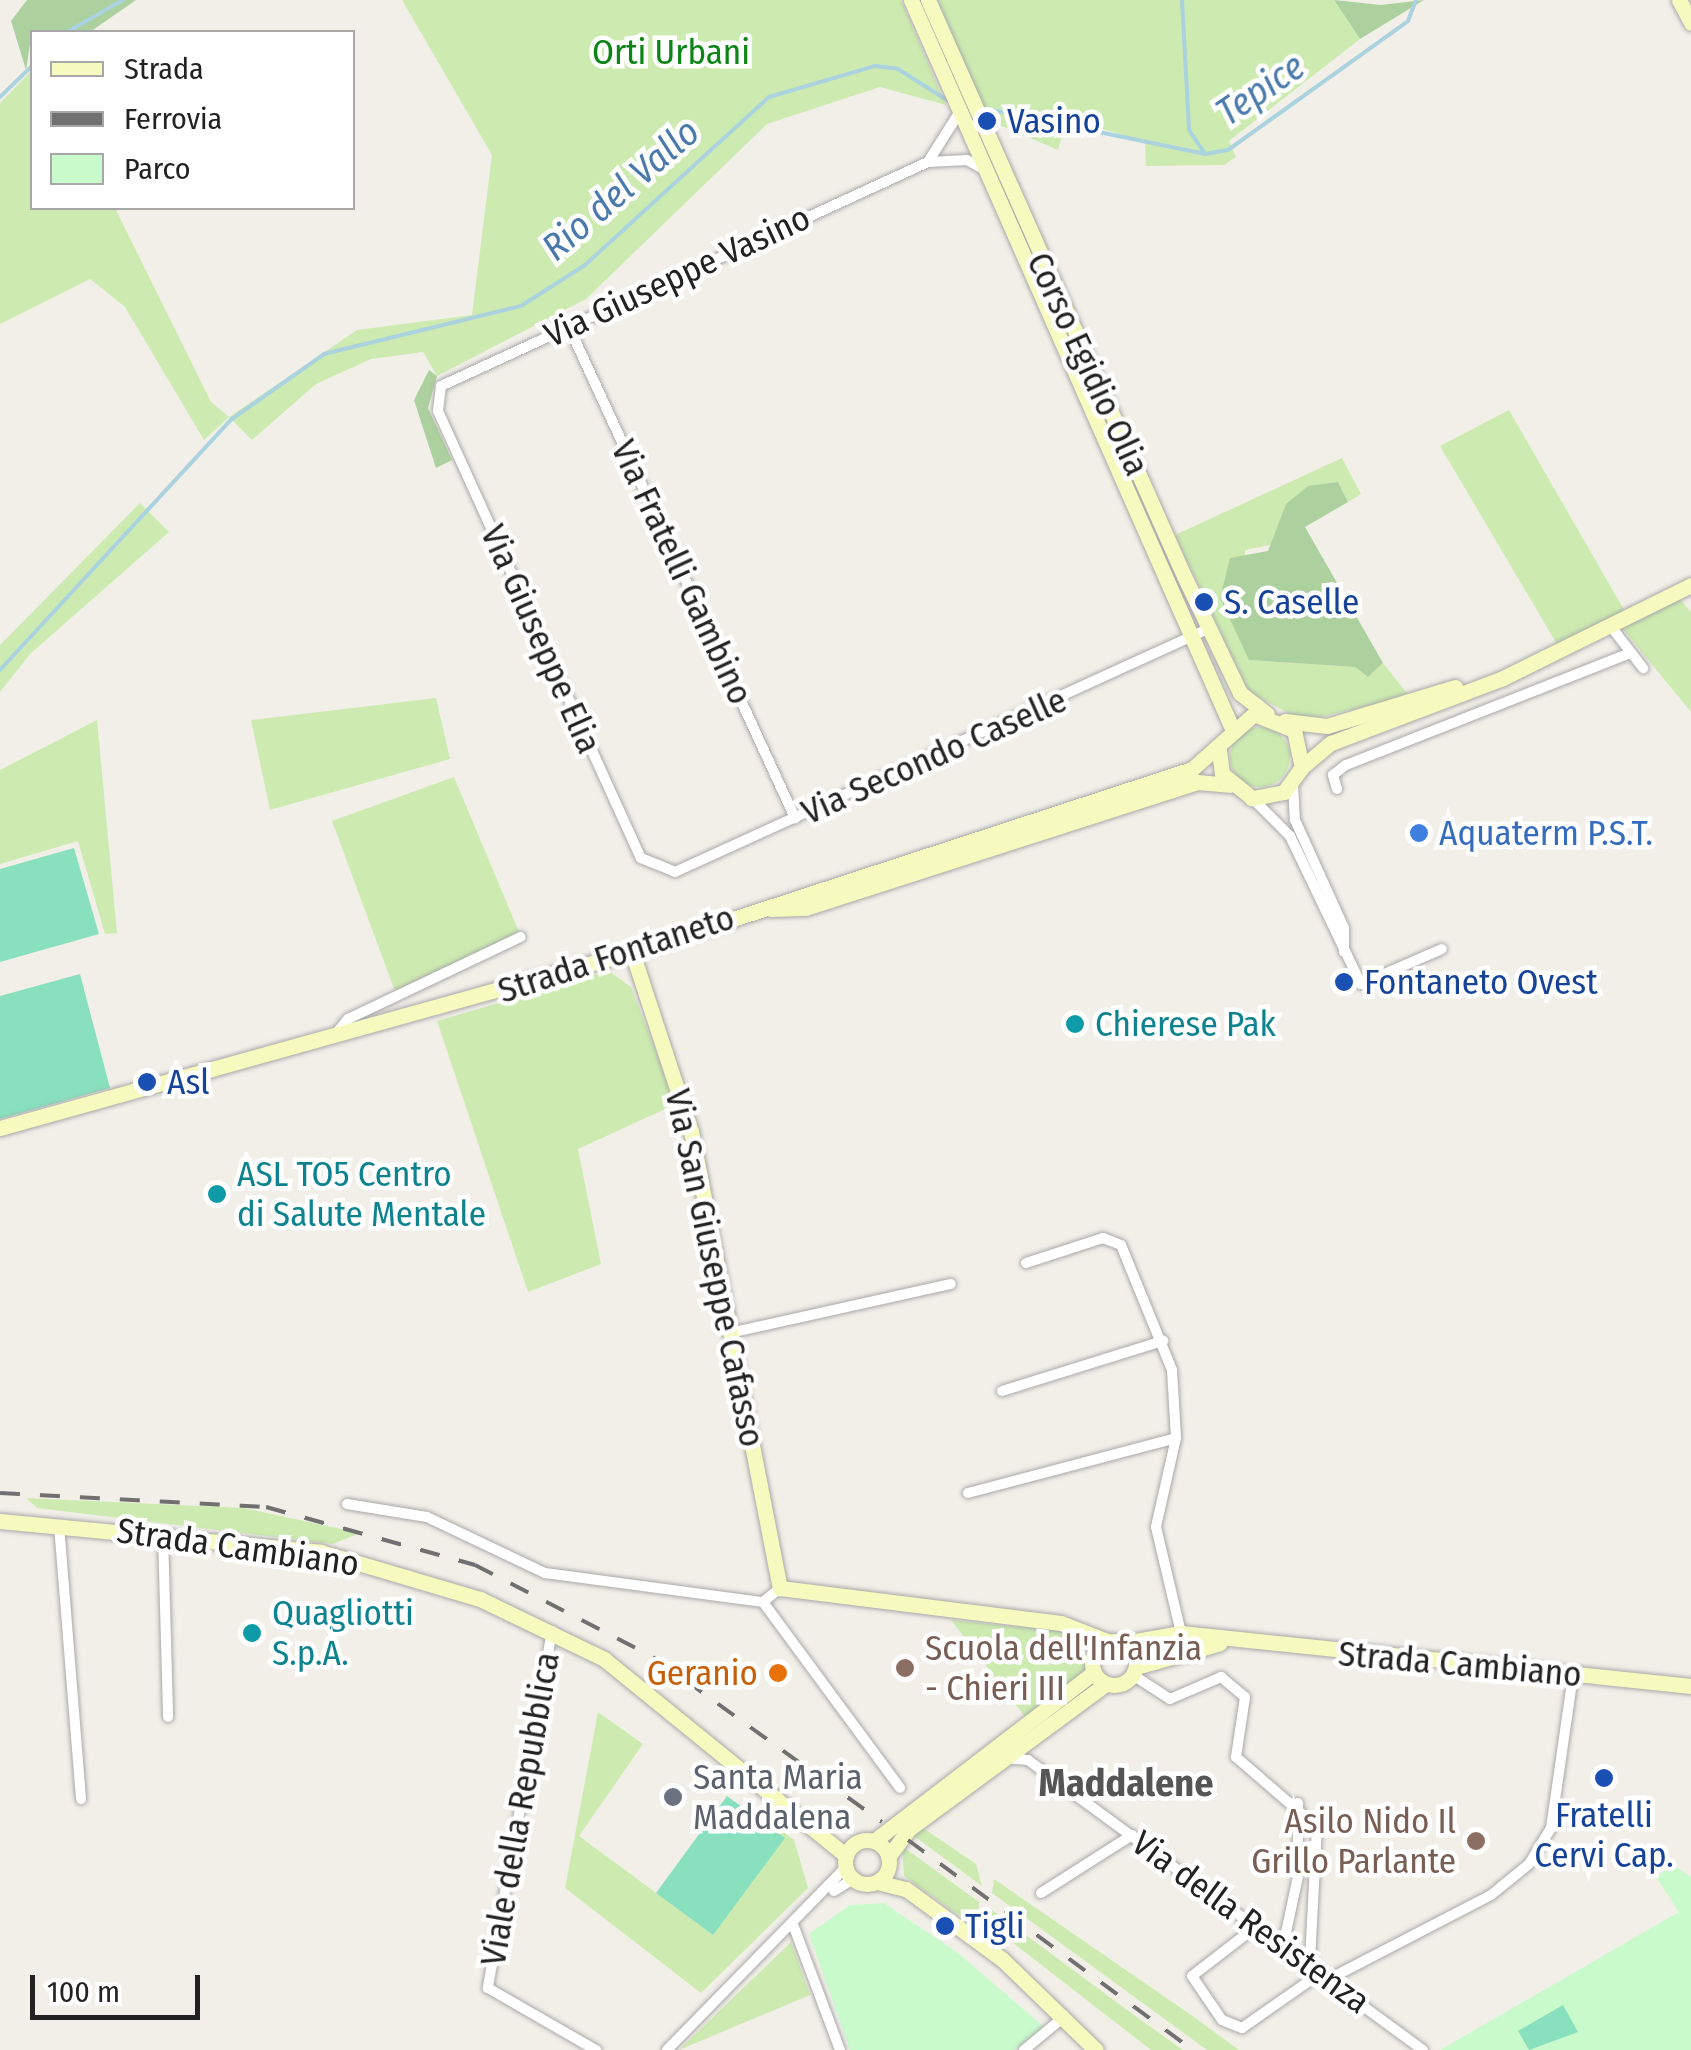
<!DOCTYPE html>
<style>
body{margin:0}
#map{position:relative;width:1691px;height:2050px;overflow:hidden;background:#f2efe9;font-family:"Fira Sans Condensed",sans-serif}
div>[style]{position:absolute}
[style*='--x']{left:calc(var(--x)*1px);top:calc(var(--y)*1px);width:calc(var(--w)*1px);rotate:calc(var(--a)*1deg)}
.grass>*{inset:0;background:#cdebb0}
.round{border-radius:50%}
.forest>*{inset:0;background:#add19e}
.park>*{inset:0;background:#c8facc}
.pitch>*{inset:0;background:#88e0be}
.stream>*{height:4px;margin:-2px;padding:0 2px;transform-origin:2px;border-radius:2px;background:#aad3df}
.roads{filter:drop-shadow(0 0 2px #a9a9a9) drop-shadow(0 0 2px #a9a9a9)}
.street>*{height:10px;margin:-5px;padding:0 5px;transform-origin:5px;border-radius:5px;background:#fff}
.secondary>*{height:15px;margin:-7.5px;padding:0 7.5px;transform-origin:7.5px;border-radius:7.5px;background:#f7fabf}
.secondary>.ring{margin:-7.5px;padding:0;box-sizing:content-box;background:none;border:15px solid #f7fabf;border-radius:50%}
.rail>*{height:4px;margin-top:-2px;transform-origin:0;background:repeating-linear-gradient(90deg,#707070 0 20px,transparent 0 40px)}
.dots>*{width:28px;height:28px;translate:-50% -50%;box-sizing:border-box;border:5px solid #fff;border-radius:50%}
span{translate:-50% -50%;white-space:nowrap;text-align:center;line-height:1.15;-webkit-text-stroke:9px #fff;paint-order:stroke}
.park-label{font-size:35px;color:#0c8416}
.transit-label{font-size:35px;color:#164399}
.left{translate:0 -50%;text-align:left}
.street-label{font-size:35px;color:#222}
.shop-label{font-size:35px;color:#366cbe}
.culture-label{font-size:35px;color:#0d838f}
.education-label{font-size:35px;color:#785e54}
.right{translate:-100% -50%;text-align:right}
.food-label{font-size:35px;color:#c56008}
.worship-label{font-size:35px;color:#5b616d}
.water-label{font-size:38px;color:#4a7aab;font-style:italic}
.neighbourhood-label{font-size:38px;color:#555;font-weight:700}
.legend{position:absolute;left:30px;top:30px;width:325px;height:180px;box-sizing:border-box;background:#fff;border:2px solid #a7a7a7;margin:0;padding:12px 18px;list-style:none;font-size:30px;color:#222}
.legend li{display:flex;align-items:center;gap:20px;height:50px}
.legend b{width:50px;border:2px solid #a7a7a7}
.scale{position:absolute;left:30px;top:1975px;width:170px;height:45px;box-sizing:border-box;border:5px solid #222;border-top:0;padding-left:12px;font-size:30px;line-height:35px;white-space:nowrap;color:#222;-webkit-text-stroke:8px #fff;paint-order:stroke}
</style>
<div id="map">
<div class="grass">
<div style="clip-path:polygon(402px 0,901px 0,946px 105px,880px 87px,767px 124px,586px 299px,437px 376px,423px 352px,371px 359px,316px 384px,252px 440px,229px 417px,204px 440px,125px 307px,90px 279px,0 324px,0 103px,32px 70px,32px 208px,115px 208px,211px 402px,229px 417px,357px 330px,472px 315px,492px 155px)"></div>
<div style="clip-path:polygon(938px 0,1334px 0,1360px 39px,1229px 141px,1236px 157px,1224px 165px,1146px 166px,1145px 142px,1113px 132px,1066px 120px,1058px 150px,988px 120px)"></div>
<div style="clip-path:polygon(1509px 410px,1627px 615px,1558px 646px,1440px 446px)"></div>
<div style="clip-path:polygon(1342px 458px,1361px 494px,1348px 502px,1338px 482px,1308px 487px,1286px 504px,1275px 544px,1245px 550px,1249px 660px,1355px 667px,1368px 677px,1383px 663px,1409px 696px,1303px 721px,1249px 692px,1175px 535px)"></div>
<div style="clip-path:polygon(140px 503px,169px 532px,30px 654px,0 692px,0 645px)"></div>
<div style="clip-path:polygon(1680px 599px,1691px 612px,1691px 712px,1622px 628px)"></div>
<div style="clip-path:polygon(436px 698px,450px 759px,270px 810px,251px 720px)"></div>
<div style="clip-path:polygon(97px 720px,117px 933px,105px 934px,78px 841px,0 864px,0 770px)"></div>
<div class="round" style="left:1230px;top:727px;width:60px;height:60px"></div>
<div style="clip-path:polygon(454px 777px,519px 932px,396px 994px,332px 821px)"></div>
<div style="clip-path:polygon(609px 971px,631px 987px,676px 1104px,578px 1149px,601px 1264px,528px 1292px,437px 1021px)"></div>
<div style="clip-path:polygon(26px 1498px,243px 1508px,360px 1533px,333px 1544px,37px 1508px)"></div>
<div style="clip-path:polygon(951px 1620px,1060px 1631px,1081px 1643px,1086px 1669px,1026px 1718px)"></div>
<div style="clip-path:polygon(598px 1712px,643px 1744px,579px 1836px,713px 1935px,782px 1831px,794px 1840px,808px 1888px,701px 1993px,565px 1888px)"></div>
<div style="clip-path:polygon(923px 1828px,976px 1864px,982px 1886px,910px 1833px)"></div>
<div style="clip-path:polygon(902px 1846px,979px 1902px,978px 1913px,966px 1920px,904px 1876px)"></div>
<div style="clip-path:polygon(994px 1879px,1194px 2017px,1239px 2050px,1207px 2050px,992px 1893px)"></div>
<div style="clip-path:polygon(992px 1910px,1138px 2018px,1183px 2050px,1151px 2050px,990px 1925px)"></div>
<div style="clip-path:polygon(791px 1942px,810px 1995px,679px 2050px)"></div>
</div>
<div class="forest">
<div style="clip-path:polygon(27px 0,136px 0,90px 32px,32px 32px,26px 70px,11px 21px)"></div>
<div style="clip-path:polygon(1334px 0,1381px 5px,1424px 0,1360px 39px)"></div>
<div style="clip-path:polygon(429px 370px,437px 376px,428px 408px,452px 460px,436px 468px,414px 400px)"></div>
<div style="clip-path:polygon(1338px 482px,1348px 502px,1305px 527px,1383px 663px,1368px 677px,1355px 667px,1249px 660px,1220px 598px,1230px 558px,1268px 551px,1286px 504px,1308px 486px)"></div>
</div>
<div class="park">
<div style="clip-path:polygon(1673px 1865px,1691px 1877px,1691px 2050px,1440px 2050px,1679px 1912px,1656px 1877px)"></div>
<div style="clip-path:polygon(884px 1903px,958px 1953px,1044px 2027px,1015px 2050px,850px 2050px,809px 1934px,850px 1905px)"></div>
</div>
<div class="pitch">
<div style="clip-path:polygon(74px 848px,99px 934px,0 962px,0 869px)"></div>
<div style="clip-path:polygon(80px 974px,110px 1088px,0 1119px,0 996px)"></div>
<div style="clip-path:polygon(727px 1796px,785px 1838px,713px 1935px,656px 1893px)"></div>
<div style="clip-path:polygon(1563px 2005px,1578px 2032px,1529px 2050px,1518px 2031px)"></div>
</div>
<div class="stream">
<div style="--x:1182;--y:0;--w:130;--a:86.9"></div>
<div style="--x:1189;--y:130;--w:29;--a:56"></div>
<div style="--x:1205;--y:154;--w:23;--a:-10"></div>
<div style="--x:1228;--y:150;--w:221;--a:-35.6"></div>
<div style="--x:1408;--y:21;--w:22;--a:-69"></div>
<div style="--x:67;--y:32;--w:64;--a:-29.7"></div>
<div style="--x:0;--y:97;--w:45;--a:-44.1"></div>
<div style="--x:983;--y:108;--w:227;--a:11.7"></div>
<div style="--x:0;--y:670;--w:342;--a:-47.3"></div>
<div style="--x:232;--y:419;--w:113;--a:-35.2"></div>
<div style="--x:324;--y:354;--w:203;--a:-13.7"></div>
<div style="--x:521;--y:306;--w:76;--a:-32.6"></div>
<div style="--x:585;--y:265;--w:249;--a:-42.4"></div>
<div style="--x:769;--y:97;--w:110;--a:-16.3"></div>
<div style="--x:875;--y:66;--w:23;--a:7"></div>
<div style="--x:898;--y:69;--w:62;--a:32.4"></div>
</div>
<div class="roads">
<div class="street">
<div style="--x:928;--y:162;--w:58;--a:-57.7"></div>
<div style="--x:985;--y:170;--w:21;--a:-151"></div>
<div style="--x:967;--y:160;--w:39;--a:177"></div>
<div style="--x:928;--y:162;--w:536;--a:155.3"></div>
<div style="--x:441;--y:386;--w:25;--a:97"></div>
<div style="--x:438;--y:411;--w:491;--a:65.6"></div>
<div style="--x:641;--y:858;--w:37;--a:22"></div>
<div style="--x:675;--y:872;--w:588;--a:-24.52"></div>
<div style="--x:569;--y:327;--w:541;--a:65.28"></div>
<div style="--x:1612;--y:628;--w:51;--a:52.2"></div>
<div style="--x:1293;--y:784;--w:36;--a:87"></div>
<div style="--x:1295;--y:820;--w:119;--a:65.6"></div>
<div style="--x:1344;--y:928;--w:24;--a:90"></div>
<div style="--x:1337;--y:789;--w:15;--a:-106"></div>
<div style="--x:1333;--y:775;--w:16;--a:-38"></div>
<div style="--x:1346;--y:765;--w:306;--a:-21.5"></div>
<div style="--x:1252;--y:798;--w:54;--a:45"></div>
<div style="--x:1290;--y:836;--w:164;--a:64.4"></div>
<div style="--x:1361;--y:984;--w:88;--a:-23.4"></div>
<div style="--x:335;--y:1035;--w:21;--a:-51"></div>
<div style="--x:348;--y:1019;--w:191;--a:-25.4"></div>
<div style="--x:1026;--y:1263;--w:81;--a:-18"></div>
<div style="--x:1103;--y:1238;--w:19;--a:21"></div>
<div style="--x:1121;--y:1245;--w:135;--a:67.8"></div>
<div style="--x:1172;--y:1370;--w:68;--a:86.6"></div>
<div style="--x:1176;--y:1438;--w:91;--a:102.7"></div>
<div style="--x:1156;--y:1527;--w:109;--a:76.7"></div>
<div style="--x:1181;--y:1633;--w:52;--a:152.4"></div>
<div style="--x:734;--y:1332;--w:222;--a:-12.5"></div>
<div style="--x:1002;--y:1391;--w:169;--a:-17.3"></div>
<div style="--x:968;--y:1493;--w:215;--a:-14.8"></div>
<div style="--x:347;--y:1504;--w:81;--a:9.2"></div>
<div style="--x:427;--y:1517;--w:131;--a:25.4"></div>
<div style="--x:545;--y:1573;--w:220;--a:7.6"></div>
<div style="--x:763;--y:1602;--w:22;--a:-39"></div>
<div style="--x:59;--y:1525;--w:275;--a:85.4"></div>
<div style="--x:163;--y:1534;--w:183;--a:88.4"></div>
<div style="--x:763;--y:1602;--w:231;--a:53.6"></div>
<div style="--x:552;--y:1631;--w:363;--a:100.2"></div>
<div style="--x:488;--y:1988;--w:125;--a:29.9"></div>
<div style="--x:1133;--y:1675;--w:44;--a:33"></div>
<div style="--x:1170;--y:1699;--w:56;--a:-23.3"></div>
<div style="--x:1221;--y:1677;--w:31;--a:40"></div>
<div style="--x:1245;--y:1697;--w:61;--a:98.5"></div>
<div style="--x:1236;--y:1757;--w:107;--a:40.8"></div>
<div style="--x:1317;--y:1827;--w:134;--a:93"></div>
<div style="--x:1005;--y:1758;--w:23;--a:5"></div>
<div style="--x:1028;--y:1760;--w:490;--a:36.3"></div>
<div style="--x:834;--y:1891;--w:22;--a:-32"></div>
<div style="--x:1041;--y:1893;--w:108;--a:-32.5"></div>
<div style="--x:1258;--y:1925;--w:83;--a:142.3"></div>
<div style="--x:1192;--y:1976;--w:53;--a:55.7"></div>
<div style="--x:1222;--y:2020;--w:22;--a:22"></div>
<div style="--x:1242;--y:2028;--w:98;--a:-35"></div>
<div style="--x:794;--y:1927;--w:131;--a:69.5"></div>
<div style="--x:1284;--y:1942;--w:67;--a:-78"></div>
<div style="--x:1298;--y:1876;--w:73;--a:-90"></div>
<div style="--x:1331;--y:1978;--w:180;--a:-27.4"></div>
<div style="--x:1491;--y:1895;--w:49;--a:-39.2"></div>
<div style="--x:1529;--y:1864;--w:42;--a:-58.6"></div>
<div style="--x:1551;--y:1828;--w:155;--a:-81.8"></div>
<div style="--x:667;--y:2050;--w:256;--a:-45.6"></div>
<div style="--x:1024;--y:2050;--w:53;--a:-39.7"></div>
</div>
<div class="secondary">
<div style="--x:911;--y:0;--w:793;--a:66.21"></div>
<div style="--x:928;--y:0;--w:630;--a:66.04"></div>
<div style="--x:1184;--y:576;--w:130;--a:64.4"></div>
<div style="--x:1240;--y:693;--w:34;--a:38"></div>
<div style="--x:1679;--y:0;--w:26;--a:62"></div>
<div style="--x:1285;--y:721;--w:42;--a:6.8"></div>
<div style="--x:1327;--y:726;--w:134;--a:-16.9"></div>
<div style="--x:1302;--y:767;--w:38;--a:-40"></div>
<div style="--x:1331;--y:743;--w:184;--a:-20.7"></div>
<div style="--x:1503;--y:678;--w:210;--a:-26.3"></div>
<div style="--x:771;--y:909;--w:34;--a:-2"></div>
<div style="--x:805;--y:908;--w:412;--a:-17.8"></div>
<div style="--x:1197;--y:782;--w:33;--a:5"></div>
<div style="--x:632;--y:952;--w:188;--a:71.8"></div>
<div style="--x:691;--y:1131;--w:466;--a:79"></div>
<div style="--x:780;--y:1588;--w:283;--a:7.1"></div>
<div style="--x:1061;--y:1623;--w:53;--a:21.2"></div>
<div style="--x:0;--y:1128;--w:656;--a:-15.56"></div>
<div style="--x:632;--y:952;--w:589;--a:-18.1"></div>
<div style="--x:1192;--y:769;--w:83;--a:-41.6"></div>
<div style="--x:1254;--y:714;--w:43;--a:21.8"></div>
<div style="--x:1294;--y:730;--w:38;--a:78"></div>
<div style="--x:1302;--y:767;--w:31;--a:126"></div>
<div style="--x:1284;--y:792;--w:33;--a:169"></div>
<div style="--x:1252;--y:798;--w:38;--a:-141"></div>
<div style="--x:1222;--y:774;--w:26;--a:-97"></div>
<div style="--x:0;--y:1521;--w:322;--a:5.5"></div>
<div style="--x:321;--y:1552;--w:166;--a:16.5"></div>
<div style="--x:480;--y:1599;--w:138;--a:25.8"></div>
<div style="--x:604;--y:1659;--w:312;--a:39.1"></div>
<div class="ring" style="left:1092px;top:1641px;width:29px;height:29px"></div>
<div style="--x:1124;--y:1643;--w:58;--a:-10"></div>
<div style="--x:1181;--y:1633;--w:513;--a:5.93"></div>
<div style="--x:1136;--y:1667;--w:87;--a:-15.9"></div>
<div class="ring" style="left:845px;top:1840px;width:29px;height:29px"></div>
<div style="--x:874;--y:1841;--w:277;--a:-37.5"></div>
<div style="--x:888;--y:1857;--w:35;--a:-53"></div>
<div style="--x:909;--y:1829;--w:245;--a:-36.4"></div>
<div style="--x:877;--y:1882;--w:30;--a:14"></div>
<div style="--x:906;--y:1889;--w:120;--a:36.2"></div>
<div style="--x:1003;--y:1960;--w:129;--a:44.1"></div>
</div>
</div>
<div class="rail">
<div style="--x:0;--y:1493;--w:266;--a:3"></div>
<div style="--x:266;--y:1507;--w:217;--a:15.5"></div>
<div style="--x:475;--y:1565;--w:200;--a:27.3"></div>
<div style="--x:653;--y:1657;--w:282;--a:35.8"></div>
<div style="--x:908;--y:1840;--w:354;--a:36.4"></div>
</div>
<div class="dots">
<div style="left:987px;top:121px;background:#1a4fb4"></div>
<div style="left:1204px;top:602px;background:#1a4fb4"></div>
<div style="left:1419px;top:833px;background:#3f7fe0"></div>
<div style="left:1344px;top:982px;background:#1a4fb4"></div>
<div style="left:1075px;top:1024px;background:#0f9aa8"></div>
<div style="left:147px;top:1082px;background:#1a4fb4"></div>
<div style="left:217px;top:1194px;background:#0f9aa8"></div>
<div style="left:252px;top:1633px;background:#0f9aa8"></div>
<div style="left:905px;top:1668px;background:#8d6e63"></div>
<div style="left:778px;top:1673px;background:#e8710a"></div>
<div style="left:1604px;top:1778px;background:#1a4fb4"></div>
<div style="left:673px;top:1797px;background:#6b7280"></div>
<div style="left:1476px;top:1841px;background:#8d6e63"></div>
<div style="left:945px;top:1926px;background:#1a4fb4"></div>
</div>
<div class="park-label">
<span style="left:671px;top:52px">Orti Urbani</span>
</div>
<div class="transit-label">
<span class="left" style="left:1007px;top:121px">Vasino</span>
<span class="left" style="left:1224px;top:602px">S. Caselle</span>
<span class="left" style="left:1364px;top:982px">Fontaneto Ovest</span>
<span class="left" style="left:167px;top:1082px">Asl</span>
<span style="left:1604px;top:1835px">Fratelli<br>Cervi Cap.</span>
<span class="left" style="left:965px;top:1926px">Tigli</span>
</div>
<div class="street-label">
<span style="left:677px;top:276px;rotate:-25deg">Via Giuseppe Vasino</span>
<span style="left:1088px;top:364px;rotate:65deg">Corso Egidio Olia</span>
<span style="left:682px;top:572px;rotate:65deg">Via Fratelli Gambino</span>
<span style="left:541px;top:639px;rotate:66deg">Via Giuseppe Elia</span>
<span style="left:934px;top:756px;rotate:-24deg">Via Secondo Caselle</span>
<span style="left:616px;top:954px;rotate:-18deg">Strada Fontaneto</span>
<span style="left:715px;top:1268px;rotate:78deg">Via San Giuseppe Cafasso</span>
<span style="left:238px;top:1547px;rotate:8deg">Strada Cambiano</span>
<span style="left:1460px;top:1664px;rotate:5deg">Strada Cambiano</span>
<span style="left:520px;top:1809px;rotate:-80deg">Viale della Repubblica</span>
<span style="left:1251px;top:1922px;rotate:36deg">Via della Resistenza</span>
</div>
<div class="shop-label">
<span class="left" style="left:1439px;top:833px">Aquaterm P.S.T.</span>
</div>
<div class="culture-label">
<span class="left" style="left:1095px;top:1024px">Chierese Pak</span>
<span class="left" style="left:237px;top:1194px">ASL TO5 Centro<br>di Salute Mentale</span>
<span class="left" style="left:272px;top:1633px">Quagliotti<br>S.p.A.</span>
</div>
<div class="education-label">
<span class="left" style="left:925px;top:1668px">Scuola dell'Infanzia<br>- Chieri III</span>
<span class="right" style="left:1456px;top:1841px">Asilo Nido Il<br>Grillo Parlante</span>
</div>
<div class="food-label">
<span class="right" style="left:758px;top:1673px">Geranio</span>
</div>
<div class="worship-label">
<span class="left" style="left:693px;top:1797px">Santa Maria<br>Maddalena</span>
</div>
<div class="water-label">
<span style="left:1261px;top:90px;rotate:-34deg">Tepice</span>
<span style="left:621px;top:190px;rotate:-41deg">Rio del Vallo</span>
</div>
<div class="neighbourhood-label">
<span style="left:1126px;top:1784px">Maddalene</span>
</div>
<ul class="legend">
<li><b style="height:12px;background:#f7fabf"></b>Strada</li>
<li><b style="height:12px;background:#707070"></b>Ferrovia</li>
<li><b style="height:28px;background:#c8facc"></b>Parco</li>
</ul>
<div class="scale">100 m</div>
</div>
